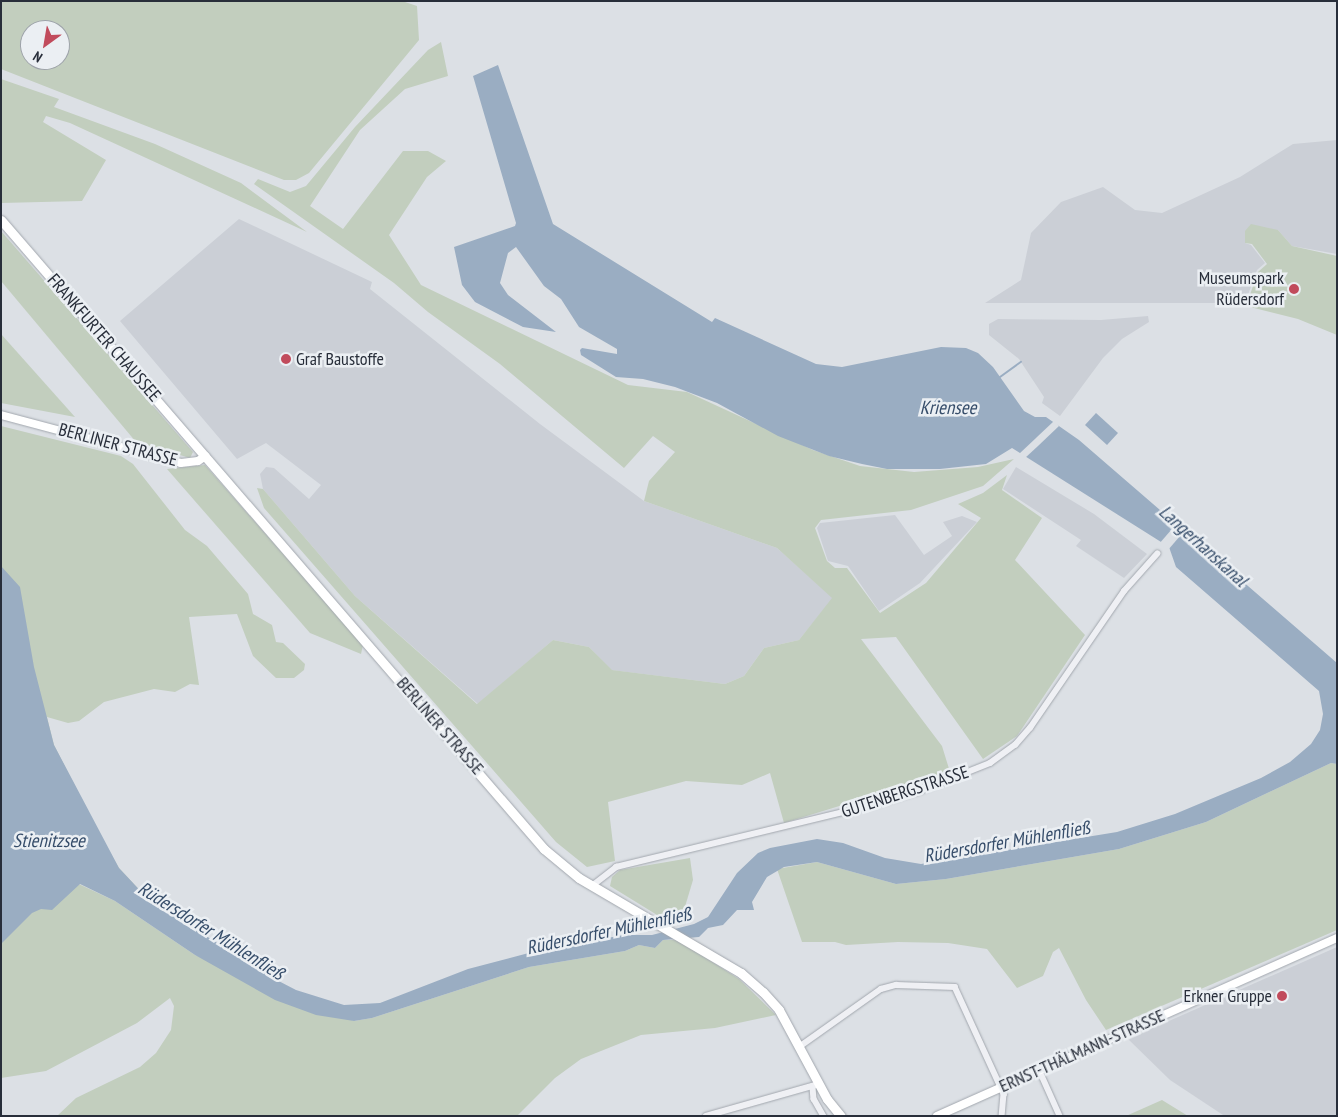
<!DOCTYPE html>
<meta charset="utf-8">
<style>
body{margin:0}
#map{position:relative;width:1338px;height:1117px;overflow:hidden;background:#dce0e5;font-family:"PT Sans Narrow",sans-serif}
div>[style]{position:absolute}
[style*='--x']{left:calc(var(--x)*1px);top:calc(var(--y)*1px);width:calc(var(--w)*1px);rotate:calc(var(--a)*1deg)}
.built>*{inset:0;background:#cbcfd6}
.green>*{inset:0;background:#c2cebe}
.water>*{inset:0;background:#9aadc2}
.pier>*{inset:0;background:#dce0e5}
.stream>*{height:2px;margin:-1px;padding:0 1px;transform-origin:1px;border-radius:1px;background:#9aadc2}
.roads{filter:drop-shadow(0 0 1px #a2a7ae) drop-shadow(0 0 1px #a2a7ae)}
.minor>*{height:5.5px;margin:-2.75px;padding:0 2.75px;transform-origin:2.75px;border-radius:2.75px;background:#eff0f4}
.secondary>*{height:8px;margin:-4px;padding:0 4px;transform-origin:4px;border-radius:4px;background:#fff}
.primary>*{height:9px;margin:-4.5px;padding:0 4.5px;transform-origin:4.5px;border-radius:4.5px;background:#fff}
.dots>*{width:14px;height:14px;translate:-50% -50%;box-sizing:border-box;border:2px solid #ebeff3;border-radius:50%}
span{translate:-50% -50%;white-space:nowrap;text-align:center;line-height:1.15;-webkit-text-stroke:5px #ebeff3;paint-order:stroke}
.poi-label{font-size:18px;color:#282e3a}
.right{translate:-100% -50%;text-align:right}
.left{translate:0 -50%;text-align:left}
.street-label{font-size:18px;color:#282e3a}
.water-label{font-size:19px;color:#364d6a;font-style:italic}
.frame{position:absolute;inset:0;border:2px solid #282e3a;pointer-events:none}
.north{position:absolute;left:20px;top:20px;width:50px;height:50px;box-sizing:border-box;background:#ebeff3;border:1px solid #9da2a9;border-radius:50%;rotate:212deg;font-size:14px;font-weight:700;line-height:20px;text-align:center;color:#282e3a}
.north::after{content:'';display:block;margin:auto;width:18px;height:22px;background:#c14b5c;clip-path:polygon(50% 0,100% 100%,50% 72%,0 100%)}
</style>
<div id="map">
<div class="built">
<div style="clip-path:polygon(1337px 140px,1337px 254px,1292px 246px,1278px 230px,1245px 243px,1251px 245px,1265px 263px,1257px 270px,1245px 303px,985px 303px,1021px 280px,1031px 233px,1061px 202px,1103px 187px,1135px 210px,1162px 213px,1240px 177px,1293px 144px)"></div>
<div style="clip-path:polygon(239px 219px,372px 282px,370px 289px,540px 424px,644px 501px,777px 548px,833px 598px,799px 640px,764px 648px,744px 676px,725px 684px,611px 670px,589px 647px,553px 640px,478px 704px,355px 596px,263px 489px,260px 474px,266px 467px,274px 468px,309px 499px,321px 485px,266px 443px,237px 459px,120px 321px)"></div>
<div style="clip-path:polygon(1148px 316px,1149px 322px,1122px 339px,1103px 358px,1060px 416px,1042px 403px,1044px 397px,1019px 359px,989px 335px,989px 324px,998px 319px,1101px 320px)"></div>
<div style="clip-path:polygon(1016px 467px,1094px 514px,1147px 554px,1124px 578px,1076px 546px,1081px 540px,1003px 489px)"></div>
<div style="clip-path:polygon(895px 515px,924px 555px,952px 536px,943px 522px,962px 516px,977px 522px,920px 583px,879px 611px,848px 566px,828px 561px,817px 528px,820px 523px)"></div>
<div style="clip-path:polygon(1337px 947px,1337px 1116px,1223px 1115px,1170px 1080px,1128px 1039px)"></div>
</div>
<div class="green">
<div style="clip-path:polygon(evenodd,1px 1px,402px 1px,417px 6px,419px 40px,309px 173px,296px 180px,284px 180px,1px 69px,1px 1px,30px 30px,60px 30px,60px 60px,30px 60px,30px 30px)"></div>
<div style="clip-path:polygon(441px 42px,448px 76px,405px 89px,360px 130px,310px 206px,343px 229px,403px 151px,428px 151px,446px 161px,427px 177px,389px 235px,421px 285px,628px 385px,687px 392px,813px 450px,860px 466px,914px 472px,978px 467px,1014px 459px,983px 486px,911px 510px,821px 520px,815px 528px,827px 561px,835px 568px,847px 568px,880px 613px,926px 583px,981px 518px,958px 504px,983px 493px,1007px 475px,1002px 490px,1042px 518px,1015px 560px,1085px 635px,1017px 736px,983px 759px,896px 637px,861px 639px,942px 746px,950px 772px,784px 823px,770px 773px,742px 785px,686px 781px,608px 802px,615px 861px,587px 867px,556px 842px,264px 508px,257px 488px,263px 489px,355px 596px,477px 704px,553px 640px,589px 647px,612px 670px,725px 684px,744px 676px,764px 648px,799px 640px,832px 598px,777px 548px,644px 501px,649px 481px,675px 452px,653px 436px,624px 468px,500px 364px,428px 312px,394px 283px,254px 184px,258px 179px,290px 192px,306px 186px,355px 127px,428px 50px)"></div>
<div style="clip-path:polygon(1px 79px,59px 99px,54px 107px,155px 144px,241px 183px,307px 232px,70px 123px,46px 116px,43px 122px,106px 160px,82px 201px,1px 203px)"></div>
<div style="clip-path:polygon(1251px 224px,1278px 230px,1292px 246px,1337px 256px,1337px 335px,1298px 319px,1246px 306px,1258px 272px,1267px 264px,1252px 244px,1245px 243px,1245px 231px)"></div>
<div style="clip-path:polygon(1px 231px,193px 452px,190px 458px,136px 442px,1px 281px)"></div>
<div style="clip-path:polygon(1px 334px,75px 417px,1px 403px)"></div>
<div style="clip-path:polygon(1px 426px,121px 456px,133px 464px,185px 530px,207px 546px,248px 594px,253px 614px,272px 625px,276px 642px,283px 643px,305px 664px,304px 670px,294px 678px,276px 678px,253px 656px,237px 614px,189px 617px,199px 685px,190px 684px,175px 692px,154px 689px,104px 702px,79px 721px,68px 723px,47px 717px,54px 745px,103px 841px,119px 868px,148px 899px,99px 867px,1px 645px)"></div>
<div style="clip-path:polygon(205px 465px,363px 645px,361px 654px,310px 633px,167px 469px)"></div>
<div style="clip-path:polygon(1331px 763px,1337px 764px,1337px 930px,1106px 1030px,1086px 1000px,1059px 948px,1053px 952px,1043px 976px,1017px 988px,987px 949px,948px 943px,898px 942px,846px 945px,835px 942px,802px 942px,777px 869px,817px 862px,896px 884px,946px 879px,1119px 849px,1206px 822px)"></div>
<div style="clip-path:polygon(690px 858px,693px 880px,681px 920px,675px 926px,610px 886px,612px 877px,620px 870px)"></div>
<div style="clip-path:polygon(51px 871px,115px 901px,195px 955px,354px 1021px,372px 1018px,529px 967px,625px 951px,639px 945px,655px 948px,663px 940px,678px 940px,739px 979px,776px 1015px,715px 1028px,641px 1035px,581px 1059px,555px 1078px,517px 1116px,57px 1116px,76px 1098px,140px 1067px,156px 1053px,171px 1030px,174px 1006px,170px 998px,137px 1023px,46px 1071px,1px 1078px,1px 905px)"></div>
<div style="clip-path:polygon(1162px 1100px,1188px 1116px,1126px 1116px)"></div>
</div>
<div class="water">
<div style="clip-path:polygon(498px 65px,553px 224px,712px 322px,715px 318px,816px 364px,842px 367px,941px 347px,966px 348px,978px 353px,993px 367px,1024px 411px,1035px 417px,1046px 417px,1079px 440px,1337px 663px,1337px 764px,1331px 763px,1206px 822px,1119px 849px,946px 879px,896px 884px,817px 862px,784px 867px,767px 877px,752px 902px,754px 910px,737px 910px,723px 925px,708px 928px,699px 937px,663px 940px,655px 948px,639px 945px,625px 951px,529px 967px,372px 1018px,354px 1021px,316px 1015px,275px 1000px,195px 955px,115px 901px,80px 884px,52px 910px,41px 909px,32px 913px,1px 944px,1px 566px,20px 587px,34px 667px,54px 745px,119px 868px,148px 899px,269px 976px,296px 990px,344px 1005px,380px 1003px,468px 969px,540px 950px,624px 935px,652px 935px,694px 924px,708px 917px,737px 873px,758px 853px,770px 848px,817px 839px,843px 843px,885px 858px,921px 864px,1117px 832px,1175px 814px,1261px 778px,1290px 762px,1311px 744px,1320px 730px,1323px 714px,1319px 691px,1176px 567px,1169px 547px,1012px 448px,986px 464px,940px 469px,887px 469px,862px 464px,829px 456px,778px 436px,717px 403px,675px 387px,643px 379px,616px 377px,581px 355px,580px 350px,582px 348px,617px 354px,617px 349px,579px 327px,561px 299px,544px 286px,516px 247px,508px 253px,500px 283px,508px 295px,556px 332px,523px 327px,475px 302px,462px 285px,454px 247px,515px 226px,516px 223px,473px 76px)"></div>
<div style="clip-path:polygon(1096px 413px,1118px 433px,1107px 445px,1085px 425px)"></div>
</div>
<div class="pier">
<div style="clip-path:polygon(1054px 421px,1059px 426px,1038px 446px,1025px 458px,1019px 454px)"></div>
<div style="clip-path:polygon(1178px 522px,1186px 529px,1168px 550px,1159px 544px)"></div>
</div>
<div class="stream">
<div style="--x:1000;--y:377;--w:26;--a:-36"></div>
</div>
<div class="roads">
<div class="minor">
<div style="--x:592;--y:886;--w:31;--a:-38"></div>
<div style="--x:616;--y:867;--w:268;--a:-13.6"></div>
<div style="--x:877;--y:804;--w:45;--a:-16.8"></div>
<div style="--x:920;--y:791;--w:75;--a:-21.8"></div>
<div style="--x:990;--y:763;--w:31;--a:-36"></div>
<div style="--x:1015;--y:745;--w:23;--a:-49"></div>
<div style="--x:1030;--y:728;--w:166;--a:-55.5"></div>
<div style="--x:1124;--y:591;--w:50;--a:-48.3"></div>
<div style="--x:799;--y:1047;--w:100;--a:-35.3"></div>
<div style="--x:881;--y:989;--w:16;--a:-15"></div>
<div style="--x:896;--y:985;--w:59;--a:1.9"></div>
<div style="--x:955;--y:987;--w:118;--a:65.4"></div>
<div style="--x:1004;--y:1094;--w:22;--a:95"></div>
<div style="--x:1039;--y:1069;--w:51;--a:65.9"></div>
<div style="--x:813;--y:1088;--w:11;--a:85"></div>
<div style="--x:814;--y:1099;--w:20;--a:60"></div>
<div style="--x:706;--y:1116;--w:117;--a:-15.8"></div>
</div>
<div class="secondary">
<div style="--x:1;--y:415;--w:186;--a:14.9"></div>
<div style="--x:181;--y:463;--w:17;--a:-7"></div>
<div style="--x:198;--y:461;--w:9;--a:-32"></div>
<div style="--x:937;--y:1116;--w:438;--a:-24"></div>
</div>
<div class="primary">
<div style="--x:1;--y:220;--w:831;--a:49.2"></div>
<div style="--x:544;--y:849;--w:45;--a:39.6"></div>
<div style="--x:579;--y:878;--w:188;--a:30.4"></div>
<div style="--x:741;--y:973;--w:29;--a:41"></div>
<div style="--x:763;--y:992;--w:24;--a:48"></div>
<div style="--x:779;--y:1010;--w:101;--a:61.7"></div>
<div style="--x:827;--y:1099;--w:22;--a:51"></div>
</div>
</div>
<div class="dots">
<div style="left:1294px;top:289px;background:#c14b5c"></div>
<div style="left:286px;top:359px;background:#c14b5c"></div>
<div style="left:1282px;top:996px;background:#c14b5c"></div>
</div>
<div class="poi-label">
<span class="right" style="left:1284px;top:289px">Museumspark<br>Rüdersdorf</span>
<span class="left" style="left:296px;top:359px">Graf Baustoffe</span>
<span class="right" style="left:1272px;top:996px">Erkner Gruppe</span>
</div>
<div class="street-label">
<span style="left:104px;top:338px;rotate:49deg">FRANKFURTER CHAUSSEE</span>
<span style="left:118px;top:445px;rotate:15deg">BERLINER STRASSE</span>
<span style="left:440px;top:726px;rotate:49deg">BERLINER STRASSE</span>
<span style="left:905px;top:792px;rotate:-18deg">GUTENBERGSTRASSE</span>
<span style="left:1082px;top:1051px;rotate:-24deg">ERNST-THÄLMANN-STRASSE</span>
</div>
<div class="water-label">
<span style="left:948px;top:408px">Kriensee</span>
<span style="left:1203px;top:546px;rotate:42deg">Langerhanskanal</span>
<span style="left:49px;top:841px">Stienitzsee</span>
<span style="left:1007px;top:842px;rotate:-10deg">Rüdersdorfer Mühlenfließ</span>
<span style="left:211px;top:931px;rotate:32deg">Rüdersdorfer Mühlenfließ</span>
<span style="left:609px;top:931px;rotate:-12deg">Rüdersdorfer Mühlenfließ</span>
</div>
<div class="frame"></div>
<div class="north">N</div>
</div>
